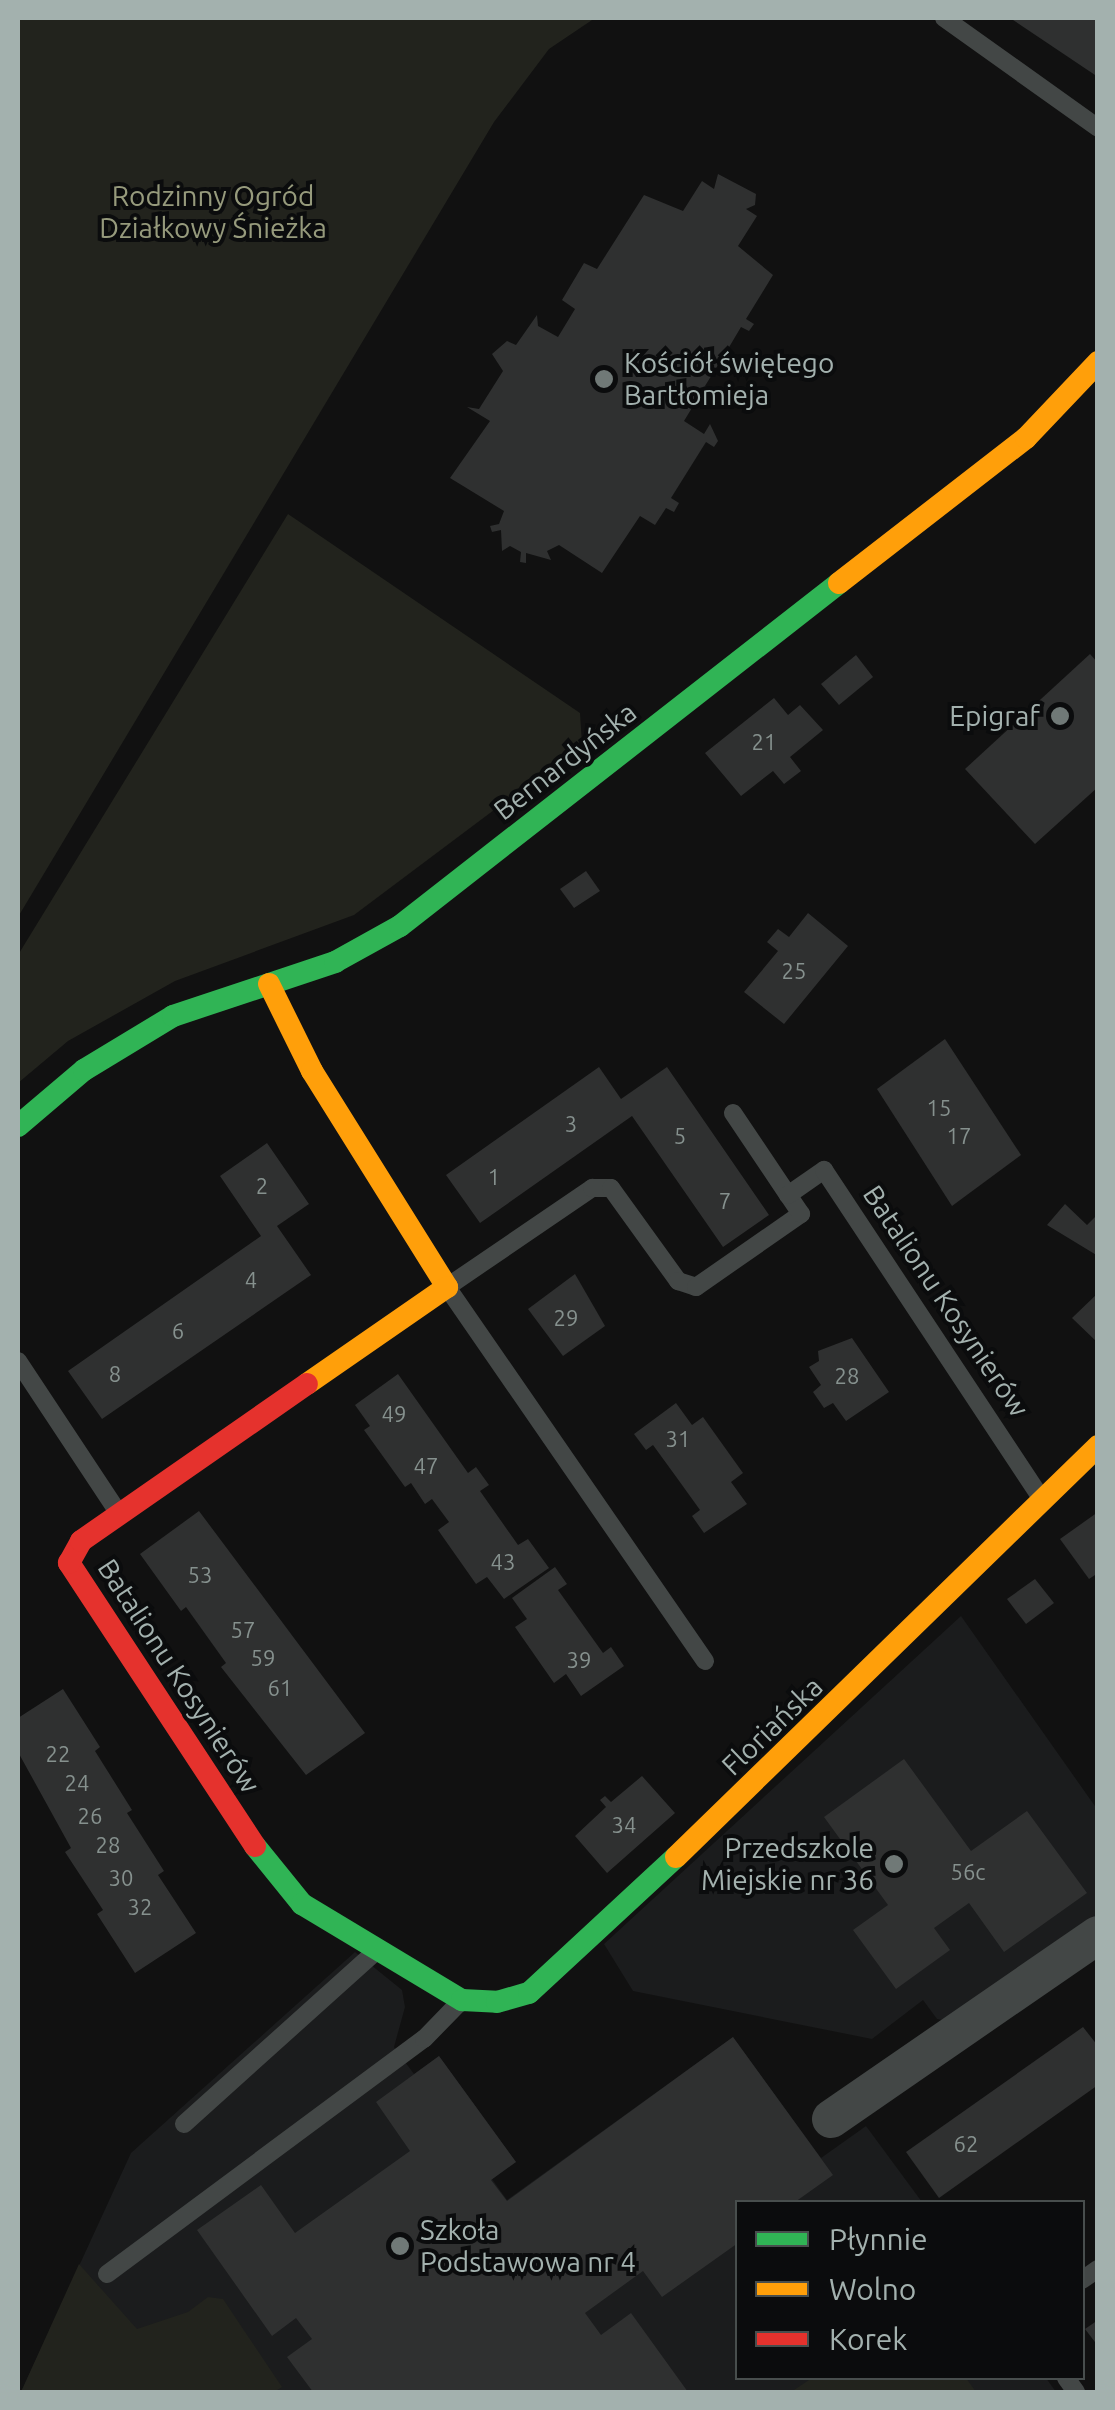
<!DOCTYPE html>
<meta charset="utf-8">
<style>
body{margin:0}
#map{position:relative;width:1115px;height:2410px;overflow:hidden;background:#111;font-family:Ubuntu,sans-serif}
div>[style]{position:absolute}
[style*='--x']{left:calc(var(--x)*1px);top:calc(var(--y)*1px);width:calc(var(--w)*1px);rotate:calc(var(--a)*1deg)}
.built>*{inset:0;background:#1b1c1d}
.green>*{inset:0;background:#22231d}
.building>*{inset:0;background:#2f3030}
.lane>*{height:18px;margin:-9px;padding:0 9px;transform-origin:9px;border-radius:9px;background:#434746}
.street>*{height:38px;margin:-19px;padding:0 19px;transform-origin:19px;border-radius:19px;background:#434746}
.fast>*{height:22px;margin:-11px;padding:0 11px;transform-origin:11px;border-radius:11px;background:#30b455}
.slow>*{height:22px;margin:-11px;padding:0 11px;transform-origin:11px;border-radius:11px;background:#ff9f0a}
.jam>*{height:22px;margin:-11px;padding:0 11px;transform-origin:11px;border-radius:11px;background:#e5322d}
.dots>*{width:28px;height:28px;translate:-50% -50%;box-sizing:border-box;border:5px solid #0b0c0d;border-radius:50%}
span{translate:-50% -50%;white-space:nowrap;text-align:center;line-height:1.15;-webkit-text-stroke:8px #0b0c0d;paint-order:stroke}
.number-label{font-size:22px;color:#86918e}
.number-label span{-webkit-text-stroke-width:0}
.park-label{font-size:28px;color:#969a7c}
.poi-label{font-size:28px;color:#a3b1ae}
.left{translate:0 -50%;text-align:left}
.right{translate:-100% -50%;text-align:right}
.street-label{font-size:28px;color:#a3b1ae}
.frame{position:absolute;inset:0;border:20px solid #a3b1ae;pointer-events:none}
.legend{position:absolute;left:735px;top:2200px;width:350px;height:180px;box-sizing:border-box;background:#0b0c0d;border:2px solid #484e4d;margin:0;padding:12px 18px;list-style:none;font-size:30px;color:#a3b1ae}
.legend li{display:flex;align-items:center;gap:20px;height:50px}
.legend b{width:50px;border:2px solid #484e4d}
</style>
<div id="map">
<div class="built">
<div style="clip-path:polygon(961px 1616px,1097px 1809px,1097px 1919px,953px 2022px,937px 2019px,923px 2000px,872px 2039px,633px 1991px,604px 1944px)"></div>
<div style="clip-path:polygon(355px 1952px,402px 1990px,405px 2007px,394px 2047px,414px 2074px,439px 2056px,516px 2162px,492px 2179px,507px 2200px,733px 2037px,821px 2158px,866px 2126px,922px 2202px,738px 2202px,738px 2378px,1046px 2378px,1056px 2392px,21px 2392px,131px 2153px)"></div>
</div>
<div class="green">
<div style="clip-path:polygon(18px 18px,595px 18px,549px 49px,494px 122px,18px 917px)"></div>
<div style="clip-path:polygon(288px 514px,580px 713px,582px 744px,354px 915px,175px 981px,68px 1041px,18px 1083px,18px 955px)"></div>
<div style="clip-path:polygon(79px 2264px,137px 2329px,188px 2312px,208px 2297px,223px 2299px,282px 2387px,274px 2392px,21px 2392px)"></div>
<div style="clip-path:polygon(812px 2378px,966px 2378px,976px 2392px,791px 2392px)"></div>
</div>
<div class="building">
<div style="clip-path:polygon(1010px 18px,1098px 18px,1098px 77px)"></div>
<div style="clip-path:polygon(718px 174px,756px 194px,755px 205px,746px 209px,757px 216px,738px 246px,773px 275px,746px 319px,754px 324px,749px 331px,741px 327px,725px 354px,733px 358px,729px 364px,721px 360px,705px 386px,713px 391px,709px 398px,701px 393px,684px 421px,704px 434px,710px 424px,718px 441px,714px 447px,706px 442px,671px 498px,679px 503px,674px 512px,666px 508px,655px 525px,640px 516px,602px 573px,559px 545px,547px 551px,551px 560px,526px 553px,526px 563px,520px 562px,521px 552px,510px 546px,502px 551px,501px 530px,492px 532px,490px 526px,499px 524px,504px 511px,450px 478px,490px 421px,467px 407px,479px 409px,503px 371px,492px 354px,507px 341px,516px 345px,537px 315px,538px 326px,558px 337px,575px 309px,562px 300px,584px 263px,597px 269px,644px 195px,683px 211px,702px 181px,714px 189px)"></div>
<div style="clip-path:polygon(1090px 654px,1098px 663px,1098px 787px,1035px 844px,965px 769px)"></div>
<div style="clip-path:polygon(856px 655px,873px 677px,839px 705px,821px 684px)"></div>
<div style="clip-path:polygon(774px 698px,788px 715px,800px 705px,823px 730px,790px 757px,801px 771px,784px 784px,773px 771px,741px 796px,705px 753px)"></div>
<div style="clip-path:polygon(586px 871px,600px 891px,574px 908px,560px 889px)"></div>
<div style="clip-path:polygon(808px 913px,848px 946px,784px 1024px,744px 992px,778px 951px,767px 942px,778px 929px,789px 937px)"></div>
<div style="clip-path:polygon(945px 1039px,1021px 1155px,952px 1206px,877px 1089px)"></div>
<div style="clip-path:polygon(599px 1067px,621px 1099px,667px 1067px,769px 1215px,723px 1247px,632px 1116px,480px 1223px,446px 1175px)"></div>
<div style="clip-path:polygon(267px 1143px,309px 1204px,277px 1226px,311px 1275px,102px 1419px,68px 1371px,261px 1236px,220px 1176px)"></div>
<div style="clip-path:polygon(1065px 1204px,1087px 1225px,1098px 1214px,1098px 1256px,1047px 1225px)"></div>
<div style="clip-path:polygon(575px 1274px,605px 1326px,563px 1356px,528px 1309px)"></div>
<div style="clip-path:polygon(1098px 1293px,1098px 1343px,1072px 1318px)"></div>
<div style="clip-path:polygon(852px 1338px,889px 1392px,846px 1421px,833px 1403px,824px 1408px,813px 1392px,821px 1385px,809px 1367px,819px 1361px,818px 1351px)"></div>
<div style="clip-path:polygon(398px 1374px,468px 1473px,476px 1467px,489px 1485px,480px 1491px,518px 1545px,528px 1539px,549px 1568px,504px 1599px,487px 1577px,476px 1584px,438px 1530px,449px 1522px,432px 1499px,425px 1504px,411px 1483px,405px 1487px,364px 1430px,370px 1426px,355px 1405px)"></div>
<div style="clip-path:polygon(676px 1403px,692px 1425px,703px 1417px,743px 1473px,731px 1482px,747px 1504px,704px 1533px,692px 1516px,700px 1510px,677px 1478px,653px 1445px,646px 1450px,634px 1434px)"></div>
<div style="clip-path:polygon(199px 1511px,365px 1733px,306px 1775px,221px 1667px,226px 1663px,186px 1607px,181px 1611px,140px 1554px)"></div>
<div style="clip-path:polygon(1098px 1512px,1098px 1573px,1089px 1579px,1060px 1539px)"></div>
<div style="clip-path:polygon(555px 1567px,567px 1584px,558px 1590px,603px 1653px,611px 1647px,624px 1666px,581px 1696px,566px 1674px,554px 1683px,515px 1627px,527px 1619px,512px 1598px)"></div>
<div style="clip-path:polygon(1035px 1579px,1054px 1603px,1026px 1624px,1007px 1599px)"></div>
<div style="clip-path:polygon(63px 1689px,100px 1747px,95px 1751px,132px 1810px,127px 1813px,164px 1871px,158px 1875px,196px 1933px,135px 1973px,97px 1914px,103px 1910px,65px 1852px,71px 1848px,18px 1752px,18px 1718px)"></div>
<div style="clip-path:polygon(904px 1759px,971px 1851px,1027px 1811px,1087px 1893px,1004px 1952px,969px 1903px,934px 1928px,950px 1950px,896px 1989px,853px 1930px,888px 1905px,824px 1817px)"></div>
<div style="clip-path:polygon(642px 1776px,675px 1813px,607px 1873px,575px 1836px,606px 1807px,600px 1800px,605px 1796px,611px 1802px)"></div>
<div style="clip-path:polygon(1083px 2027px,1098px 2046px,1098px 2085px,939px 2198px,906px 2152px)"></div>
<div style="clip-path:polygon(733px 2037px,833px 2175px,795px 2202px,738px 2202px,738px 2243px,662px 2297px,643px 2271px,585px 2313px,601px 2335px,631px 2313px,688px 2392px,313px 2392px,287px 2357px,312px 2339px,296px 2318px,272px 2336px,197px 2230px,261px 2185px,295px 2233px,410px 2151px,376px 2102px,439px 2056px,516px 2162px,491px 2180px,507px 2201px)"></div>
<div style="clip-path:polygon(1098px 2320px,1098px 2346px,1085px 2329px)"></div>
</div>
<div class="lane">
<div style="--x:944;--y:18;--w:189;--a:35.5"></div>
<div style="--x:733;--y:1113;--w:99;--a:56.1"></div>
<div style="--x:18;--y:1361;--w:178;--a:56.5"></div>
<div style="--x:705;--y:1661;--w:454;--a:-124.6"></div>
<div style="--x:447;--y:1287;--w:176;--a:-34.3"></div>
<div style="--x:592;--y:1188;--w:19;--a:0"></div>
<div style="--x:611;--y:1188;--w:115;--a:54.2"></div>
<div style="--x:678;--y:1281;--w:19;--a:18"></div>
<div style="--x:696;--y:1287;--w:128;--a:-34.8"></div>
<div style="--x:801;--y:1214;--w:23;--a:-124"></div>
<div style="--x:788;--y:1195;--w:44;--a:-34.8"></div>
<div style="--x:824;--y:1170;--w:393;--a:56.5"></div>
<div style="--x:184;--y:2124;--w:253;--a:-42"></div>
<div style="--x:107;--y:2274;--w:395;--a:-36.6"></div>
<div style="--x:424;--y:2039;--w:49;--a:-45.8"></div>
<div style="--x:1082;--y:2280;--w:19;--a:-35"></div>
<div style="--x:1066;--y:2378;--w:17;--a:54"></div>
</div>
<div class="street">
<div style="--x:831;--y:2119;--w:324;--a:-34.6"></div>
</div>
<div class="fast">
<div style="--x:18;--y:1126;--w:87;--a:-40.3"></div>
<div style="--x:84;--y:1070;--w:104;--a:-31.2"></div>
<div style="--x:173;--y:1016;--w:171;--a:-18.4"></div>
<div style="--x:335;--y:962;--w:74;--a:-29"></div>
<div style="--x:400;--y:926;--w:557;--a:-38"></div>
<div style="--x:255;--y:1846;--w:75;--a:51"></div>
<div style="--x:302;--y:1904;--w:187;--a:31"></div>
<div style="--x:462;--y:2000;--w:35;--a:3"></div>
<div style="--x:497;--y:2002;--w:33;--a:-16"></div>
<div style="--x:529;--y:1993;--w:200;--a:-42.8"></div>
</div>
<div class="slow">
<div style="--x:839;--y:583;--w:237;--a:-37.8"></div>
<div style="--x:1026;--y:438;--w:105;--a:-46.5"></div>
<div style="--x:269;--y:984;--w:97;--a:63.7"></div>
<div style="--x:312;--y:1071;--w:255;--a:58"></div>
<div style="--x:447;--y:1287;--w:170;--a:145.3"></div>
<div style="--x:676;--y:1857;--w:589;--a:-44.24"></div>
</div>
<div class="jam">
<div style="--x:255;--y:1846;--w:339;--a:-123.3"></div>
<div style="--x:69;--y:1563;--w:25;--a:-61"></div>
<div style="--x:81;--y:1541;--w:275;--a:-34.8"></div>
</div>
<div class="dots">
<div style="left:604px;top:379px;background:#707977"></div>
<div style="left:1060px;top:716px;background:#707977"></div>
<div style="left:894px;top:1864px;background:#707977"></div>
<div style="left:400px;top:2246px;background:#707977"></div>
</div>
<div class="number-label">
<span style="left:764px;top:742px">21</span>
<span style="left:794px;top:971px">25</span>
<span style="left:939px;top:1108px">15</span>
<span style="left:571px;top:1124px">3</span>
<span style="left:680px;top:1136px">5</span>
<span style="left:959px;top:1136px">17</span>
<span style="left:494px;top:1177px">1</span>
<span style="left:262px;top:1186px">2</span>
<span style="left:725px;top:1201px">7</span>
<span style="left:251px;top:1280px">4</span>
<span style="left:566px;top:1318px">29</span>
<span style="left:178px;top:1331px">6</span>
<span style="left:115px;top:1374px">8</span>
<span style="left:847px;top:1376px">28</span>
<span style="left:394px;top:1414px">49</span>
<span style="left:678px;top:1439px">31</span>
<span style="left:426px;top:1466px">47</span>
<span style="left:503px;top:1562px">43</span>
<span style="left:200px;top:1575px">53</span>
<span style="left:243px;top:1630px">57</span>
<span style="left:263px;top:1658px">59</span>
<span style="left:579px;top:1660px">39</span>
<span style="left:280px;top:1688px">61</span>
<span style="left:58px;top:1754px">22</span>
<span style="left:77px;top:1783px">24</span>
<span style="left:90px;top:1816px">26</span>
<span style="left:624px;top:1825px">34</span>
<span style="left:108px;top:1845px">28</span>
<span style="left:968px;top:1872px">56c</span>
<span style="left:121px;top:1878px">30</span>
<span style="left:140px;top:1907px">32</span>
<span style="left:966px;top:2144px">62</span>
</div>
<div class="park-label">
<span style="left:213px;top:212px">Rodzinny Ogród<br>Działkowy Śnieżka</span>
</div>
<div class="poi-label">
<span class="left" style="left:624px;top:379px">Kościół świętego<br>Bartłomieja</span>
<span class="right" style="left:1040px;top:716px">Epigraf</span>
<span class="right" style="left:874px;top:1864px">Przedszkole<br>Miejskie nr 36</span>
<span class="left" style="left:420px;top:2246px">Szkoła<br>Podstawowa nr 4</span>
</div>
<div class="street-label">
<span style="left:565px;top:761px;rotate:-38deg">Bernardyńska</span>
<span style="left:946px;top:1301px;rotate:56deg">Batalionu Kosynierów</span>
<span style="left:179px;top:1676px;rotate:57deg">Batalionu Kosynierów</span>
<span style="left:772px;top:1726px;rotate:-44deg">Floriańska</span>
</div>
<div class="frame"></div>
<ul class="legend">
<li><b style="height:12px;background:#30b455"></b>Płynnie</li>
<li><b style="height:12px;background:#ff9f0a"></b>Wolno</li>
<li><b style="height:12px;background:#e5322d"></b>Korek</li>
</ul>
</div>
